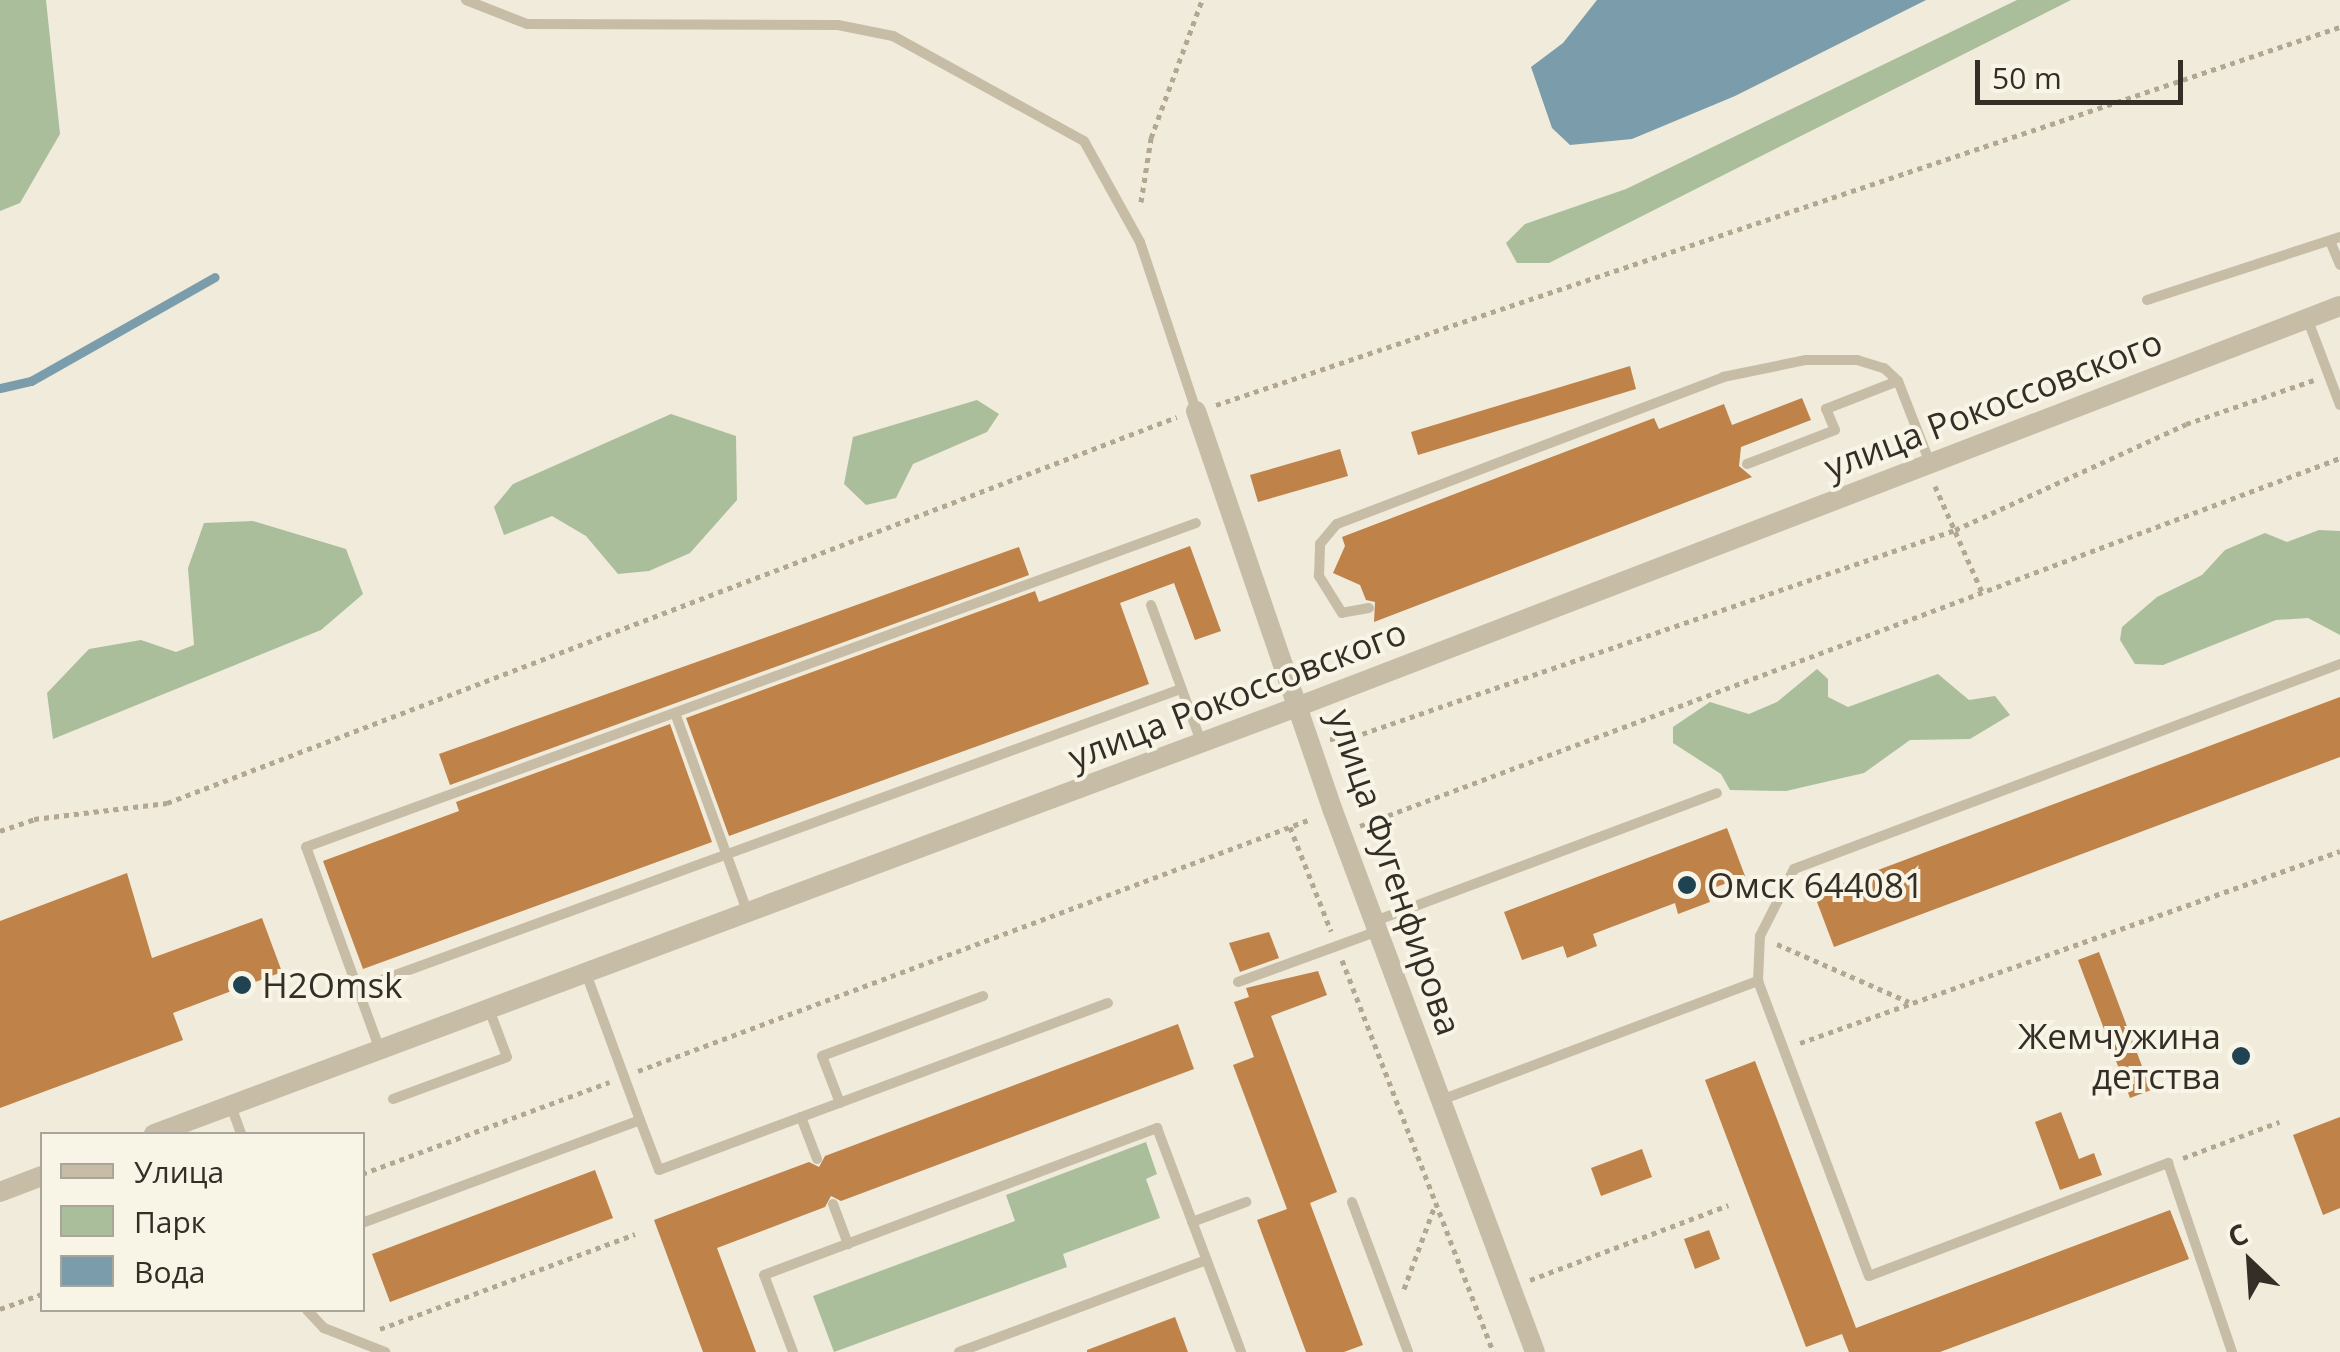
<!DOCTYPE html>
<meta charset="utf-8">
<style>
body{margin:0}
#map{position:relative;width:2340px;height:1352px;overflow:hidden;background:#f0ebda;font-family:"Open Sans",sans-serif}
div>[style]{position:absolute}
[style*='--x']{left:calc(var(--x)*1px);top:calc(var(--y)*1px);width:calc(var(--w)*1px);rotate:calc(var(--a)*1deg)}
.green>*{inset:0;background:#aabe9b}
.water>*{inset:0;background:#7b9dab}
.stream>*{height:9px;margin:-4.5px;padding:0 4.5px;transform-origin:4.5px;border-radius:4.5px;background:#7b9dab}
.building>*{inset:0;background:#bf8249}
.path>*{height:5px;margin-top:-2.5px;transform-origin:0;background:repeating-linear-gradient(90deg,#b2a791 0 5px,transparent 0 10px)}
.lane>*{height:10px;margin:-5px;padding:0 5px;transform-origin:5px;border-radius:5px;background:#c7bda7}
.street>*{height:20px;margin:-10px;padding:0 10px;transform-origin:10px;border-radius:10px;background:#c7bda7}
.dots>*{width:28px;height:28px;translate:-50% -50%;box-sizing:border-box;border:5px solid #f8f4e6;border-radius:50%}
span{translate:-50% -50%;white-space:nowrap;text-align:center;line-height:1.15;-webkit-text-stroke:8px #f8f4e6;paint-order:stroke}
.street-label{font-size:35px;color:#342e27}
.poi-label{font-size:35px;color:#342e27}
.left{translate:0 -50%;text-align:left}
.right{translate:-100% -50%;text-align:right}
.legend{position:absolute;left:40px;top:1132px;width:325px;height:180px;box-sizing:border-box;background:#f8f4e6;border:2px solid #aaa59a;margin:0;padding:12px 18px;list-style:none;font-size:30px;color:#342e27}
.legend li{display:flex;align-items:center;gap:20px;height:50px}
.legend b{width:50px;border:2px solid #aaa59a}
.north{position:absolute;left:2200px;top:1212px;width:100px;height:100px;-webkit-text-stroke:8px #f8f4e6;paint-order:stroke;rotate:335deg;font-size:28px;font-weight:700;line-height:40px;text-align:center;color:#342e27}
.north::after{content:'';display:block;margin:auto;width:35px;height:45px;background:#342e27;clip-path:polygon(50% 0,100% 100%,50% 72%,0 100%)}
.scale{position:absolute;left:1975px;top:60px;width:208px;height:45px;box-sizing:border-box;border:5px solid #342e27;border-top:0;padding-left:12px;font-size:30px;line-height:35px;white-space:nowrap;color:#342e27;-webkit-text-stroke:8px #f8f4e6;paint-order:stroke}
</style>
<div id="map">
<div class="green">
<div style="clip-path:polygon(0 0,46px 0,60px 134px,20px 203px,0 211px)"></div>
<div style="clip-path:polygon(2017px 0,2071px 0,1549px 263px,1517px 263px,1506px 243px,1525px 224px,1626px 189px)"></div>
<div style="clip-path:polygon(977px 400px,999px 414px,987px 432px,913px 464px,896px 498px,866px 505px,844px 484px,853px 437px)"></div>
<div style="clip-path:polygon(671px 414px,736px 436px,737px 500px,690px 553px,649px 571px,618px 574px,586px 536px,552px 516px,504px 535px,494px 507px,513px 484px)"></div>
<div style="clip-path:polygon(253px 521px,346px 549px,363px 594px,321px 630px,53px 739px,47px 693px,89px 649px,141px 640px,176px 652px,194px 645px,188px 568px,204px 523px)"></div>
<div style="clip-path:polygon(2319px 530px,2340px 531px,2340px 635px,2308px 618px,2276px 620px,2163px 665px,2135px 664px,2120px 640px,2122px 627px,2157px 597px,2202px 575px,2225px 550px,2265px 533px,2287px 542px)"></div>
<div style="clip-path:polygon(1817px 669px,1828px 679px,1828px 697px,1848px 707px,1938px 674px,1969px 700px,1995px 696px,2010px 715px,1970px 739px,1910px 740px,1864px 773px,1786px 791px,1730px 790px,1721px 774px,1673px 743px,1673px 727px,1710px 702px,1749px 714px,1777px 702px)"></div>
<div style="clip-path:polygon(1146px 1142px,1157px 1174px,1146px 1179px,1160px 1218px,1063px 1254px,1067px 1267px,834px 1352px,813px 1296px,1015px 1221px,1006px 1195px)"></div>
</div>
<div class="water">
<div style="clip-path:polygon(1597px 0,1926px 0,1735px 96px,1632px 139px,1570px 145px,1552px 128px,1531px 67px,1563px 43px)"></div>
</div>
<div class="stream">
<div style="--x:0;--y:388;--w:32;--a:-13"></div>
<div style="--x:31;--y:381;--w:211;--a:-29.5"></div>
</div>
<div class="building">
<div style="clip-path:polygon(1630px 366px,1636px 389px,1418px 455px,1411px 432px)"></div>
<div style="clip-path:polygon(1802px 398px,1811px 420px,1741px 447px,1739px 466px,1752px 477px,1374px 622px,1375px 602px,1366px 600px,1360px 585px,1333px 573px,1345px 546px,1342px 537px,1654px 418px,1659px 429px,1724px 404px,1732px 425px)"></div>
<div style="clip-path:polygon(1340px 449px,1348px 476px,1258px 502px,1250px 475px)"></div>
<div style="clip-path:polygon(1190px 546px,1221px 631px,1195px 640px,1174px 583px,1120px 603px,1149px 684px,729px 836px,686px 718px,1035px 591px,1039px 602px)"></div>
<div style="clip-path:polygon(1019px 547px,1029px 575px,450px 785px,439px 754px)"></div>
<div style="clip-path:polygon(2340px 697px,2340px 757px,1834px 947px,1814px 894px)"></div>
<div style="clip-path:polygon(670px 724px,712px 842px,363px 969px,323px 861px,459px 811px,456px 802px)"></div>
<div style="clip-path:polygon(1727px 828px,1745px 876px,1706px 891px,1710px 902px,1678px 914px,1675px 903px,1593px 934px,1597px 946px,1567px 958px,1563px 946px,1522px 960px,1504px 912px)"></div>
<div style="clip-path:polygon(127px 873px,152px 958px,262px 918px,282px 972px,173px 1013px,183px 1040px,0 1108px,0 921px)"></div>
<div style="clip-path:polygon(1269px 932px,1279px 958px,1240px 972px,1229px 943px)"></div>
<div style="clip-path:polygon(2099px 952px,2151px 1090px,2130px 1098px,2078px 960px)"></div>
<div style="clip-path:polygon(1318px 971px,1327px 995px,1271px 1016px,1337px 1192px,1310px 1203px,1363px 1345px,1344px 1352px,1306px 1352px,1257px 1220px,1287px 1209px,1233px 1065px,1254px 1057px,1234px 1002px,1249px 997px,1246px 988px)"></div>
<div style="clip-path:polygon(1178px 1024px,1194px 1069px,841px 1201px,831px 1196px,825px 1207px,717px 1248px,756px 1352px,703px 1352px,654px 1220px,809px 1162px,819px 1167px,825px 1156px)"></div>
<div style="clip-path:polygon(1755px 1061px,1856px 1328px,2170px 1210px,2189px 1259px,1940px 1352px,1849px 1352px,1842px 1334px,1806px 1347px,1705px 1080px)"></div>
<div style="clip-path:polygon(2061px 1112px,2079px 1159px,2094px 1153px,2102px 1175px,2060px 1190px,2035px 1122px)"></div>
<div style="clip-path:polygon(2340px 1117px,2340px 1208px,2323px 1215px,2293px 1135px)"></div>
<div style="clip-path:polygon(1642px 1149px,1652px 1177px,1601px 1196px,1591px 1168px)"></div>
<div style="clip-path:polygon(595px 1170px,613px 1218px,390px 1302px,372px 1254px)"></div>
<div style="clip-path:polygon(1709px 1230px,1720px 1259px,1695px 1269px,1684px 1239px)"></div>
<div style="clip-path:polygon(1175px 1317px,1188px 1352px,1087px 1352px,1087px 1350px)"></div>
</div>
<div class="path">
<div style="--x:1141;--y:202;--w:65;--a:-81.1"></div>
<div style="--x:1151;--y:138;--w:147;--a:-69.7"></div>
<div style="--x:1216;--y:405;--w:1186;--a:-18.59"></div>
<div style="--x:1935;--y:486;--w:116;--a:66.1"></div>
<div style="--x:1330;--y:739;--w:23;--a:-5"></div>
<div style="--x:1353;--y:737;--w:637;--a:-18.98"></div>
<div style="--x:1955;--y:530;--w:254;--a:-24.6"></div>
<div style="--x:2186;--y:424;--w:135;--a:-19"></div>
<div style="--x:1360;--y:826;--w:1047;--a:-20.58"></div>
<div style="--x:1290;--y:827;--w:112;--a:68.5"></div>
<div style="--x:0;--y:831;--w:36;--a:-19"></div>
<div style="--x:34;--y:819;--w:134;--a:-6.9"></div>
<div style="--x:167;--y:803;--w:1081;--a:-20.92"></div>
<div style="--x:1777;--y:944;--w:144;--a:23.7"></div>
<div style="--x:1342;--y:960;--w:420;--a:68.9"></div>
<div style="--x:1800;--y:1043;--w:573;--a:-19.57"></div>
<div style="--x:638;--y:1071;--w:719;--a:-20.53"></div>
<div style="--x:2183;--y:1158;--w:103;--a:-20.6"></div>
<div style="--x:362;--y:1174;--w:264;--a:-20.4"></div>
<div style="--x:1530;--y:1280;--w:212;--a:-20.7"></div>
<div style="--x:1404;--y:1289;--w:90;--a:-69.7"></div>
<div style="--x:0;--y:1309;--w:45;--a:-19.7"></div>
<div style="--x:380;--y:1329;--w:272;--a:-20.4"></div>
</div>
<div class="lane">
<div style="--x:466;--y:0;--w:66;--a:21.5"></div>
<div style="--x:527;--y:24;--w:311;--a:0.2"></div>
<div style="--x:838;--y:25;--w:56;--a:11.3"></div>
<div style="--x:893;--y:36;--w:218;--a:28.8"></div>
<div style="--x:1084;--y:141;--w:115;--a:61"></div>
<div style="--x:1140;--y:242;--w:177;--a:71.6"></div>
<div style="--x:2330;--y:241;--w:26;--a:67"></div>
<div style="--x:2147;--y:300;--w:203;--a:-18.1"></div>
<div style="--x:2307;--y:318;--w:93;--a:69.2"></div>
<div style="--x:1747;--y:464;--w:94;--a:-21.1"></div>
<div style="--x:1835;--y:430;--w:23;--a:-113"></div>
<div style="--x:1826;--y:409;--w:77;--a:-21.3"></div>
<div style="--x:1898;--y:381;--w:88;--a:68.7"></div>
<div style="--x:1151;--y:605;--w:146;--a:69.9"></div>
<div style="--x:1369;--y:608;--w:27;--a:170"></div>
<div style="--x:1342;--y:613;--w:44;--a:-121.9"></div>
<div style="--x:1319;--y:576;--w:32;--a:-88"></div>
<div style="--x:1320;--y:544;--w:26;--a:-50"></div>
<div style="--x:1337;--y:524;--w:413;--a:-20.8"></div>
<div style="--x:1723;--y:377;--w:85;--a:-11.6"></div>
<div style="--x:1806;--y:360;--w:51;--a:0"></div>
<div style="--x:1857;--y:360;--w:28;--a:17"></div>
<div style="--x:1884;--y:368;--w:19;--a:43"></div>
<div style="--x:675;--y:713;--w:211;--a:70"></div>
<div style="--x:1375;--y:921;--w:365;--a:-20.5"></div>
<div style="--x:1758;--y:981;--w:315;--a:69.4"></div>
<div style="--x:1869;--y:1276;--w:320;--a:-20.7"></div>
<div style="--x:2168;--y:1163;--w:200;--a:71.3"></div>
<div style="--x:1238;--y:982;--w:149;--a:-20"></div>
<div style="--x:357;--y:989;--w:877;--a:-20.01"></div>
<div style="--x:380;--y:1050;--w:216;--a:-110"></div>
<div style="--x:306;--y:847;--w:947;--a:-20"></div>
<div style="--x:393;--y:1099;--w:121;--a:-20.2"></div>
<div style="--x:507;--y:1057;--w:51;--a:-110.6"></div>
<div style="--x:1441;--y:1100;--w:339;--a:-20.6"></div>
<div style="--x:1758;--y:981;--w:45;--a:-87.5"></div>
<div style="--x:1760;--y:936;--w:75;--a:-63.1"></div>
<div style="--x:1794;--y:869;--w:583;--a:-20.58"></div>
<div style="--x:840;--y:1103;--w:50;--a:-111"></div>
<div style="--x:822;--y:1056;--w:172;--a:-20.4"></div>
<div style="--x:231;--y:1106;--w:30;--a:70"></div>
<div style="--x:801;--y:1117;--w:45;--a:69.1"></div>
<div style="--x:640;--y:1120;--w:53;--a:69.2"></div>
<div style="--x:659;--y:1170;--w:479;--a:-20.4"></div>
<div style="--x:1352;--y:1202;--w:160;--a:69.5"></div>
<div style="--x:833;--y:1204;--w:43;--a:69.4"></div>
<div style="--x:1192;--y:1222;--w:58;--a:-20.3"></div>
<div style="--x:362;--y:1223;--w:296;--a:-20.3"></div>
<div style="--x:640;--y:1120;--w:157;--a:-110.2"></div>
<div style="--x:307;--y:1310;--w:25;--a:47"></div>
<div style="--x:324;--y:1328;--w:66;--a:21.5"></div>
<div style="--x:793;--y:1352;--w:82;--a:-110.6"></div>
<div style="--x:764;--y:1275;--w:420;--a:-20.5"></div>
<div style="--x:1157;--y:1128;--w:239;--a:69.4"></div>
<div style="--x:959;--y:1352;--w:264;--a:-20.4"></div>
</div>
<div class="street">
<div style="--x:1196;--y:411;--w:423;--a:71.1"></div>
<div style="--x:1333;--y:811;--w:577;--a:69.53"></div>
<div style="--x:154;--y:1134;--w:1226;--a:-20.49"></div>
<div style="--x:1302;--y:705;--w:1112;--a:-21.03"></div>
<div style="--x:0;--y:1192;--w:45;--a:-20.9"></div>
</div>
<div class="dots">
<div style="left:1687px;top:885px;background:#1f4352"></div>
<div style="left:242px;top:985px;background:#1f4352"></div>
<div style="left:2241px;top:1056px;background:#1f4352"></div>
</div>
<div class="street-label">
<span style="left:1993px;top:404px;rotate:-21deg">улица Рокоссовского</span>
<span style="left:1237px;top:694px;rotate:-21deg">улица Рокоссовского</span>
<span style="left:1395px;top:872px;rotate:71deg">улица Фугенфирова</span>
</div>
<div class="poi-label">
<span class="left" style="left:1707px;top:885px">Омск 644081</span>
<span class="left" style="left:262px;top:985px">H2Omsk</span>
<span class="right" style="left:2221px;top:1056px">Жемчужина<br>детства</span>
</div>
<ul class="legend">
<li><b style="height:12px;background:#c7bda7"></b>Улица</li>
<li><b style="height:28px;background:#aabe9b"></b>Парк</li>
<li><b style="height:28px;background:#7b9dab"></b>Вода</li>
</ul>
<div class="north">С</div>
<div class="scale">50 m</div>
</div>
